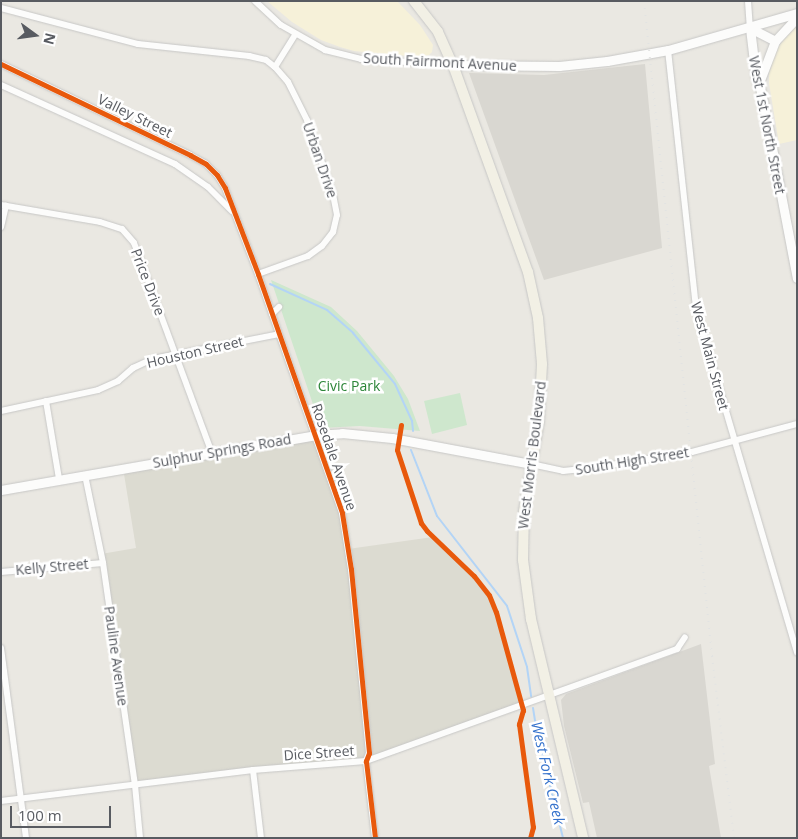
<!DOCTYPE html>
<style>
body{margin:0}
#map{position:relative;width:798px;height:839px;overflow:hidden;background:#eae8e2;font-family:"Open Sans",sans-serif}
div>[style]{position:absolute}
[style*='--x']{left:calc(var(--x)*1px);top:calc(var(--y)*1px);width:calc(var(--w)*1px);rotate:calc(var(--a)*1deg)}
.commercial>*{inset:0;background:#f6f1d9}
.industrial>*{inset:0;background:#d9d7d1}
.education>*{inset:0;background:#dcdbd1}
.green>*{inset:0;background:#cee7cd}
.stream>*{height:2px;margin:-1px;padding:0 1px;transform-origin:1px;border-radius:1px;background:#b3d4f6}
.roads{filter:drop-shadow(0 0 1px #c7c7c6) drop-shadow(0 0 1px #c7c7c6)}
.street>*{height:6px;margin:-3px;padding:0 3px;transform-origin:3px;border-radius:3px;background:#fcfcfb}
.secondary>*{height:9px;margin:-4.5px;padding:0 4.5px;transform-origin:4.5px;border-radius:4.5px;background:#fcfcfb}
.primary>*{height:10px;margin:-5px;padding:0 5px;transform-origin:5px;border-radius:5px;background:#f2f0e5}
.rail>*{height:2px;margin-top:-1px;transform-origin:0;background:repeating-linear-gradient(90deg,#e2e3e2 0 1px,transparent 0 7px)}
.cycleway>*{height:5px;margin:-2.5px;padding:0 2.5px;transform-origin:2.5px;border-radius:2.5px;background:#e8590c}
span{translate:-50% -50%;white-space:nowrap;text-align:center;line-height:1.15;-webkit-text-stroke:5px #fff;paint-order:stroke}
.street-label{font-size:14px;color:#585b61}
.park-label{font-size:14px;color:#2c8538}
.water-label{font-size:15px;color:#3572cc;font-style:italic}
.frame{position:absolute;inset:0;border:2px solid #585b61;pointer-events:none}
.north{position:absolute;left:10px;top:10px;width:50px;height:50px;-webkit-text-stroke:4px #fff;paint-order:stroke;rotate:104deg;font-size:14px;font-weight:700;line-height:20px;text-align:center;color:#585b61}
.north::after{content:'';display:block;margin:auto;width:18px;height:22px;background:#585b61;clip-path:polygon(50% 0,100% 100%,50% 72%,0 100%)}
.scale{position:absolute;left:10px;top:806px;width:101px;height:22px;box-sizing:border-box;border:2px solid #585b61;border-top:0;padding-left:6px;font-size:15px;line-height:18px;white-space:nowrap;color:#585b61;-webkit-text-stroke:4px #fff;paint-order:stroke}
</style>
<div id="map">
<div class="commercial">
<div style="clip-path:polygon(267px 1px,397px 1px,420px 25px,433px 45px,432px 52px,429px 55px,419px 57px,354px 51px,340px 47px,321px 40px,292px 22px)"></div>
<div style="clip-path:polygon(797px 25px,797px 140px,779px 144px,769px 83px,769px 74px,776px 49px)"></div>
</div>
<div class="industrial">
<div style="clip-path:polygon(645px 64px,662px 248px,544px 280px,469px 73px,544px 75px)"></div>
<div style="clip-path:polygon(701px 644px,715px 764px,709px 766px,721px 838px,597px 838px,589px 802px,583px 803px,564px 726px,561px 700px,566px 694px)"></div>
</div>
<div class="education">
<div style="clip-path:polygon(316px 435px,335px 489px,348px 549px,433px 537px,466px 567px,485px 589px,492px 601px,509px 656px,521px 699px,519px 708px,366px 761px,135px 785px,101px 554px,136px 548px,123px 468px)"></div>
</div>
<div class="green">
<div style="clip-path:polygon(271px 280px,331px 307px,357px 331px,394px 376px,408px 399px,420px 431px,360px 426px,321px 428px)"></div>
<div style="clip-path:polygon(460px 393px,467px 425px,432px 434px,424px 401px)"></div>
</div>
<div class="stream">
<div style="--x:270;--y:284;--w:63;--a:24.5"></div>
<div style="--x:327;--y:310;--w:35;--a:41"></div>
<div style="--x:353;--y:333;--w:66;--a:50.5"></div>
<div style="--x:395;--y:384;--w:41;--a:65.3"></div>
<div style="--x:412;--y:421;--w:10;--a:84"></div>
<div style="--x:411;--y:450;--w:71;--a:68.5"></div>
<div style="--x:437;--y:516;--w:114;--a:52.1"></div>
<div style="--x:507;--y:606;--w:64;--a:71.8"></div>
<div style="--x:527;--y:667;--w:30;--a:82"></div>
<div style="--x:533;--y:708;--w:25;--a:81"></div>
<div style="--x:537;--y:733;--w:108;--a:76.1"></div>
</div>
<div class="roads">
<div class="street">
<div style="--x:255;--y:1;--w:35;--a:43"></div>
<div style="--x:281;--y:25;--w:51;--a:29.6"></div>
<div style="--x:325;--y:50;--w:37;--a:14"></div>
<div style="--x:361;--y:59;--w:92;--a:3.7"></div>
<div style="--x:748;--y:1;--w:27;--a:86"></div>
<div style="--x:1;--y:8;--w:142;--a:14.7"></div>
<div style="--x:138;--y:44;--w:112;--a:6.2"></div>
<div style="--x:249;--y:56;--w:17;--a:13"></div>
<div style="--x:266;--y:60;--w:11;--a:38"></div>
<div style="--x:275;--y:67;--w:38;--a:-58"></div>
<div style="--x:668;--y:50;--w:261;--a:83.8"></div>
<div style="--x:696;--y:309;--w:358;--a:73.6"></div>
<div style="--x:1;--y:64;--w:210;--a:25.7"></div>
<div style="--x:190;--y:155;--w:18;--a:29"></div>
<div style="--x:206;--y:164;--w:16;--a:45"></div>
<div style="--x:217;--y:175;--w:15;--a:58"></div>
<div style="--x:225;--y:188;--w:92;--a:69"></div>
<div style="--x:258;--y:274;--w:253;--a:70.6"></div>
<div style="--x:342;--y:513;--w:57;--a:80.9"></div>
<div style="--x:351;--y:569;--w:185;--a:84.4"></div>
<div style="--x:369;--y:753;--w:9;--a:111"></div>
<div style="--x:366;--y:761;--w:78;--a:83.3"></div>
<div style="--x:1;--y:85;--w:191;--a:24.4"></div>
<div style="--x:175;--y:164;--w:40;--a:34.9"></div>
<div style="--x:208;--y:187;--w:34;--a:45"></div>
<div style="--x:1;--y:205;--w:100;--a:9.7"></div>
<div style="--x:100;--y:222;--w:23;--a:18"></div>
<div style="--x:122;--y:229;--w:18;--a:49"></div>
<div style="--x:134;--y:243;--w:14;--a:69"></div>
<div style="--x:139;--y:256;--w:210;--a:69.7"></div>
<div style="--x:1;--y:227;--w:22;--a:-77"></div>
<div style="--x:258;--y:274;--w:53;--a:-19.8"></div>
<div style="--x:308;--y:256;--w:17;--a:-36"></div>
<div style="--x:322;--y:246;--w:18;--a:-52"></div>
<div style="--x:333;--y:232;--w:17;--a:-77"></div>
<div style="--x:337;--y:215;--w:21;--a:-101"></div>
<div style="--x:333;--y:194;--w:78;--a:-109.4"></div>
<div style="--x:307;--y:120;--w:42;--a:-116.6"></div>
<div style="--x:288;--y:82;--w:20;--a:-131"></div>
<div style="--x:272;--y:314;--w:10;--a:-45"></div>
<div style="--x:46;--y:401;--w:79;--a:80.5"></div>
<div style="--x:1;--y:411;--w:99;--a:-12.2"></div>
<div style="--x:98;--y:390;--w:22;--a:-24"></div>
<div style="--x:118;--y:381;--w:20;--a:-41"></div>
<div style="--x:133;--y:368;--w:21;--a:-25"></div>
<div style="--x:152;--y:359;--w:129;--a:-11.1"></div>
<div style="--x:531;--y:464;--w:33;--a:12"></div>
<div style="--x:563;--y:471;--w:29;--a:-6"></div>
<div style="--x:592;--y:468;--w:101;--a:-9.1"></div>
<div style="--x:692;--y:452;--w:109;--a:-14.9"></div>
<div style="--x:85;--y:475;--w:90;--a:78.4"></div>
<div style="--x:103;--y:563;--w:224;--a:81.8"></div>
<div style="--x:135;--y:785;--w:53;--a:84.6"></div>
<div style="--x:1;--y:572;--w:102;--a:-5"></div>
<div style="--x:1;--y:648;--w:192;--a:82.5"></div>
<div style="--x:253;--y:770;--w:68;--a:83.3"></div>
<div style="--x:1;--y:801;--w:254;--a:-7"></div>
<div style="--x:253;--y:770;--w:113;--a:-4.6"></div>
<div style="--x:366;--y:761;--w:331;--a:-19.8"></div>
<div style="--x:677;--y:649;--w:14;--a:-56"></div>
</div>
<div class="secondary">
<div style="--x:750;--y:28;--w:50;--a:83.2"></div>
<div style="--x:756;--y:78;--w:6;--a:59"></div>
<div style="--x:759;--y:83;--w:34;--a:78"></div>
<div style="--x:766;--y:116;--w:165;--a:79.2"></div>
<div style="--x:750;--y:28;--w:28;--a:27"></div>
<div style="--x:453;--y:65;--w:106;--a:0.5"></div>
<div style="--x:559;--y:66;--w:48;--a:-5.9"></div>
<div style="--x:607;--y:61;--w:62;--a:-10.2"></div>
<div style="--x:668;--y:50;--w:134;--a:-16"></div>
<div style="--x:759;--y:83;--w:45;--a:-69.1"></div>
<div style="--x:775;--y:41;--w:33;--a:-47"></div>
<div style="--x:1;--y:490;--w:320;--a:-9.9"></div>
<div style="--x:316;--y:435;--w:26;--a:-4"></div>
<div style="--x:342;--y:433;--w:50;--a:5.7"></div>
<div style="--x:392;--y:438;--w:141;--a:10.6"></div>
</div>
<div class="primary">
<div style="--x:414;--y:1;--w:39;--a:52"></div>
<div style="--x:438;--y:32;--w:36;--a:66"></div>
<div style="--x:453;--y:65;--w:220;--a:70.1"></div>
<div style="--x:528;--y:272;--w:47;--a:77.7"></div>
<div style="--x:538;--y:318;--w:46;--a:85"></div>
<div style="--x:542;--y:364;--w:57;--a:93"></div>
<div style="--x:539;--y:421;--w:91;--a:99.5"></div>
<div style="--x:524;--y:511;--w:49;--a:91.2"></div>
<div style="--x:523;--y:560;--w:60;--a:82.3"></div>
<div style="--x:531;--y:619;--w:225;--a:76.6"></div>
</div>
</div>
<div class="rail">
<div style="--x:644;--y:1;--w:659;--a:84.07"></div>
<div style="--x:712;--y:656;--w:183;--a:83.1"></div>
</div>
<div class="cycleway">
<div style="--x:1;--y:64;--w:210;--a:25.7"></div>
<div style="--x:190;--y:155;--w:18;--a:29"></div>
<div style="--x:206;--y:164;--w:16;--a:45"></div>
<div style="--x:217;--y:175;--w:15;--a:58"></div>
<div style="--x:225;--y:188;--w:92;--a:69"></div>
<div style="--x:258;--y:274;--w:253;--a:70.6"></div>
<div style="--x:342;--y:513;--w:57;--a:80.9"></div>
<div style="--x:351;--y:569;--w:185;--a:84.4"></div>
<div style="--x:369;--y:753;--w:9;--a:111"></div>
<div style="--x:366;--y:761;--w:78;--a:83.3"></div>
<div style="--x:401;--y:425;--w:25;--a:99"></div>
<div style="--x:397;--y:450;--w:77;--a:71.8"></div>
<div style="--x:421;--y:523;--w:10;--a:53"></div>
<div style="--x:427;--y:531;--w:65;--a:43.8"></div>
<div style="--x:474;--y:576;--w:24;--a:52"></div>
<div style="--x:489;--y:595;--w:18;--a:68"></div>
<div style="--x:496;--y:612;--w:102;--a:74.6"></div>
<div style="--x:523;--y:710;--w:15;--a:106"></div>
<div style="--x:519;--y:724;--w:104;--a:82.3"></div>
<div style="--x:533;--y:827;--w:11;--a:105"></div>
</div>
<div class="street-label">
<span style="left:440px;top:62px;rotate:3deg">South Fairmont Avenue</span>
<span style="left:135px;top:116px;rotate:26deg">Valley Street</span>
<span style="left:767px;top:125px;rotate:79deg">West 1st North Street</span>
<span style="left:320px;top:160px;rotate:71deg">Urban Drive</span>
<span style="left:148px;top:282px;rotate:69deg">Price Drive</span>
<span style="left:195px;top:352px;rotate:-13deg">Houston Street</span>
<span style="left:710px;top:356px;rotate:75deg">West Main Street</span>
<span style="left:222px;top:451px;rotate:-10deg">Sulphur Springs Road</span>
<span style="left:532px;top:455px;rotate:-83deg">West Morris Boulevard</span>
<span style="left:334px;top:457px;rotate:71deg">Rosedale Avenue</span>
<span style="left:632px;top:461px;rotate:-9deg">South High Street</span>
<span style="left:52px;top:567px;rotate:-5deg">Kelly Street</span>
<span style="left:116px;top:656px;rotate:82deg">Pauline Avenue</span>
<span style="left:319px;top:753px;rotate:-4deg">Dice Street</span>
</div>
<div class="park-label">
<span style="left:349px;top:386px">Civic Park</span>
</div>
<div class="water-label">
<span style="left:548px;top:773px;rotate:77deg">West Fork Creek</span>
</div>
<div class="frame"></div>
<div class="north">N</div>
<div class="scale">100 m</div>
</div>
